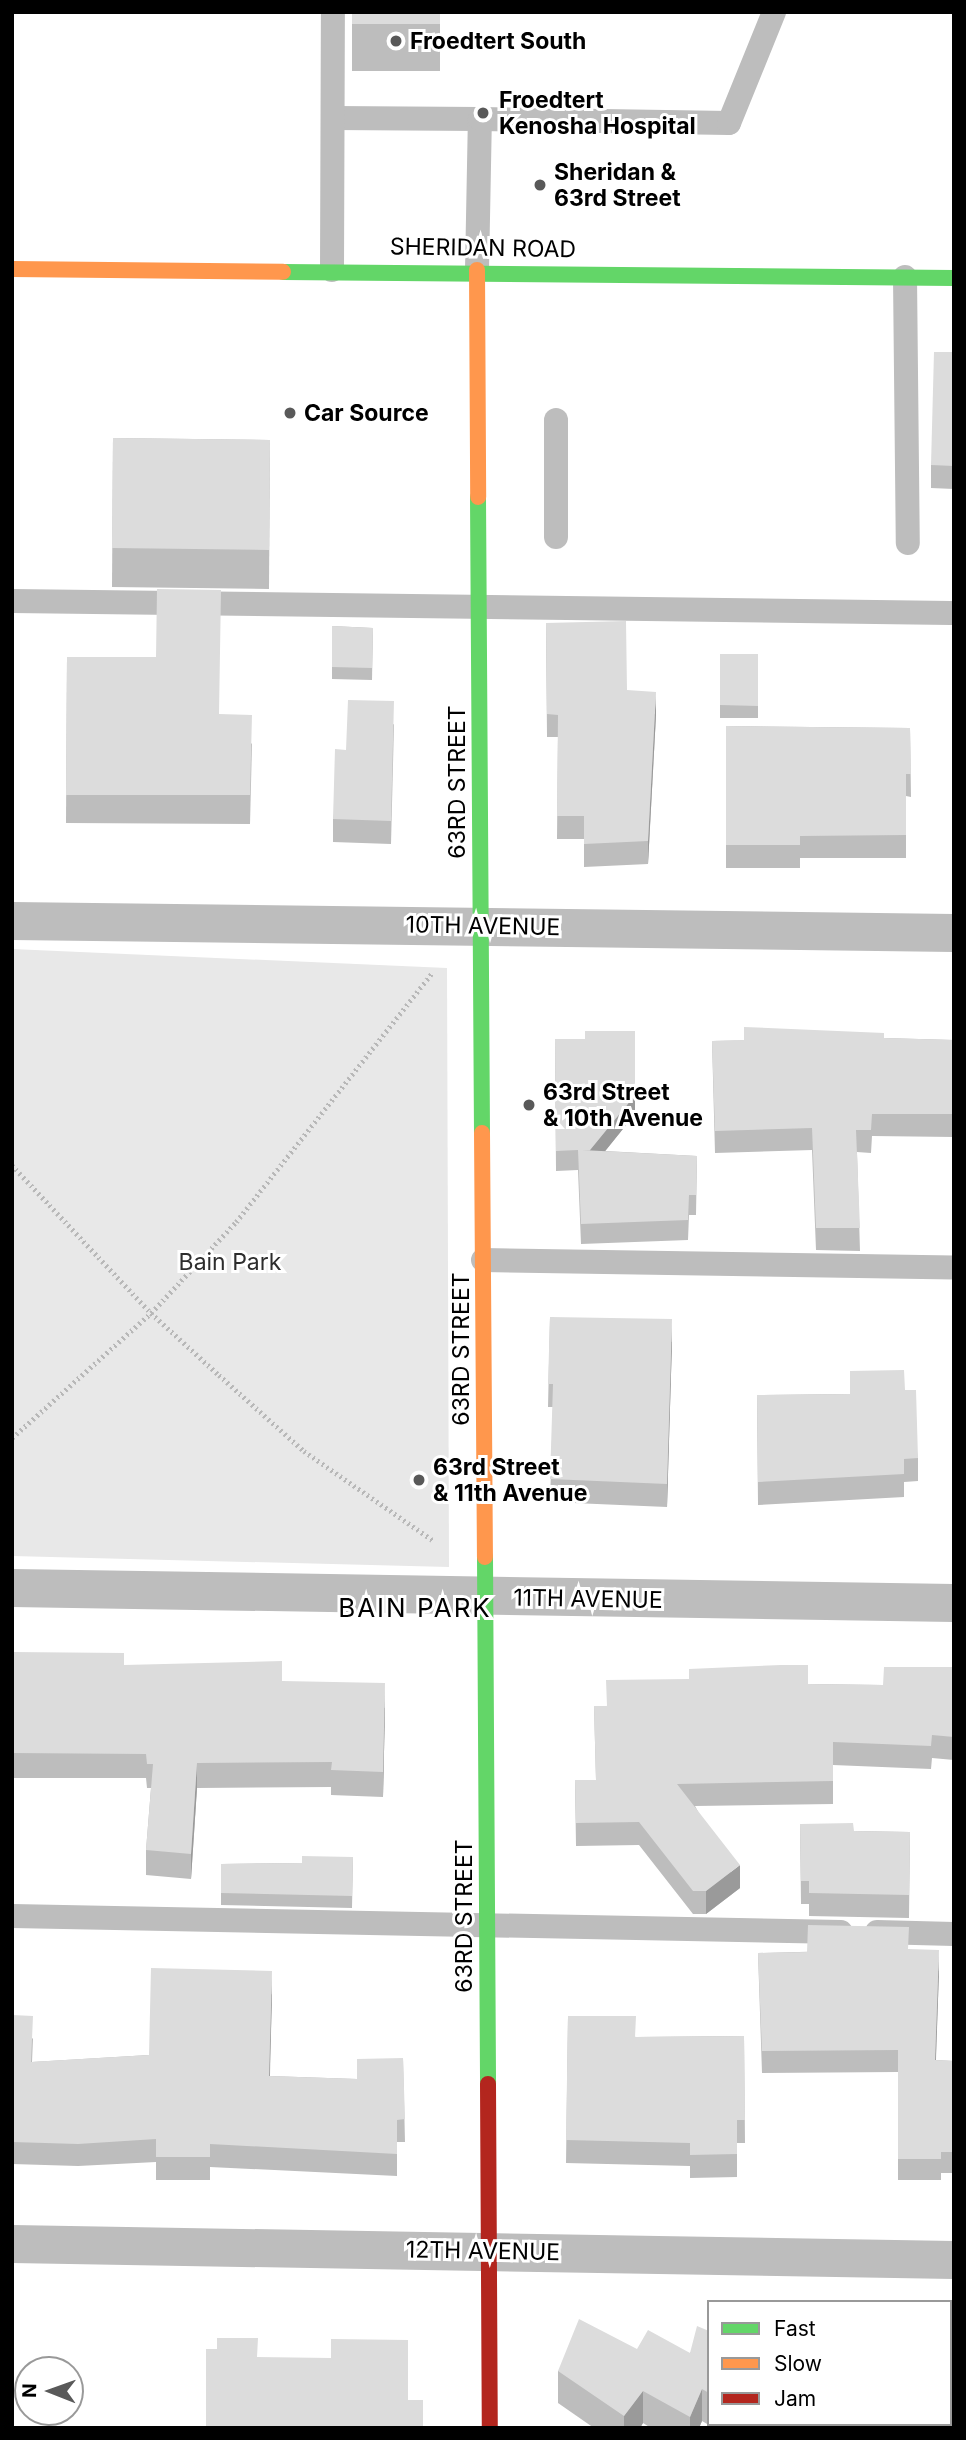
<!DOCTYPE html>
<style>
body{margin:0}
#map{position:relative;width:966px;height:2440px;overflow:hidden;background:#fff;font-family:Inter,sans-serif}
div>[style]{position:absolute}
[style*='--x']{left:calc(var(--x)*1px);top:calc(var(--y)*1px);width:calc(var(--w)*1px);rotate:calc(var(--a)*1deg)}
.green>*{inset:0;background:#e8e8e8}
.path>*{height:4.5px;margin-top:-2.25px;transform-origin:0;background:repeating-linear-gradient(90deg,#b8b8b8 0 2px,transparent 0 5.5px)}
.lane>*{height:24px;margin:-12px;padding:0 12px;transform-origin:12px;border-radius:12px;background:#bdbdbd}
.street>*{height:38px;margin:-19px;padding:0 19px;transform-origin:19px;border-radius:19px;background:#bdbdbd}
.fast>*{height:16px;margin:-8px;padding:0 8px;transform-origin:8px;border-radius:8px;background:#63d668}
.slow>*{height:16px;margin:-8px;padding:0 8px;transform-origin:8px;border-radius:8px;background:#ff974d}
.jam>*{height:16px;margin:-8px;padding:0 8px;transform-origin:8px;border-radius:8px;background:#b3261e}
.wall>*{inset:0;background:#bdbdbd}
.shaded-wall>*{inset:0;background:#9a9a9a}
.building>*{inset:0;background:#dcdcdc}
.dots>*{width:19px;height:19px;translate:-50% -50%;box-sizing:border-box;border:4px solid #fff;border-radius:50%}
span{translate:-50% -50%;white-space:nowrap;text-align:center;line-height:1.15;-webkit-text-stroke:6px #fff;paint-order:stroke}
.poi-label{font-size:23px;color:#000;font-weight:700}
.left{translate:0 -50%;text-align:left}
.street-label{font-size:23px;color:#000}
.park-label{font-size:23px;color:#2d2d2d}
.quarter-label{font-size:26px;color:#000;letter-spacing:2px}
.frame{position:absolute;inset:0;border:14px solid #000;pointer-events:none}
.legend{position:absolute;left:707px;top:2300px;width:245px;height:126px;box-sizing:border-box;background:#fff;border:2px solid #999;margin:0;padding:9px 12px;list-style:none;font-size:21px;color:#000}
.legend li{display:flex;align-items:center;gap:14px;height:35px}
.legend b{width:35px;border:2px solid #999}
.north{position:absolute;left:14px;top:2356px;width:70px;height:70px;box-sizing:border-box;background:#fff;border:2px solid #999;border-radius:50%;rotate:271deg;font-size:19px;font-weight:700;line-height:28px;text-align:center;color:#000}
.north::after{content:'';display:block;margin:auto;width:24px;height:32px;background:#595959;clip-path:polygon(50% 0,100% 100%,50% 72%,0 100%)}
</style>
<div id="map">
<div class="green">
<div style="clip-path:polygon(12px 949px,447px 968px,449px 1567px,12px 1556px)"></div>
</div>
<div class="path">
<div style="--x:12;--y:1165;--w:203;--a:46.8"></div>
<div style="--x:151;--y:1313;--w:92;--a:42.4"></div>
<div style="--x:219;--y:1375;--w:114;--a:41.8"></div>
<div style="--x:304;--y:1451;--w:158;--a:34.7"></div>
<div style="--x:12;--y:1438;--w:187;--a:-42"></div>
<div style="--x:151;--y:1313;--w:125;--a:-47"></div>
<div style="--x:236;--y:1222;--w:317;--a:-51.8"></div>
</div>
<div class="lane">
<div style="--x:333;--y:118;--w:147;--a:0.4"></div>
<div style="--x:332;--y:270;--w:258;--a:-89.8"></div>
<div style="--x:477;--y:270;--w:151;--a:-88.9"></div>
<div style="--x:480;--y:119;--w:249;--a:0.9"></div>
<div style="--x:729;--y:123;--w:120;--a:-67.9"></div>
<div style="--x:905;--y:277;--w:266;--a:89.4"></div>
<div style="--x:556;--y:537;--w:117;--a:-90"></div>
<div style="--x:12;--y:601;--w:939;--a:0.73"></div>
<div style="--x:483;--y:1260;--w:471;--a:0.9"></div>
<div style="--x:12;--y:1916;--w:829;--a:1.11"></div>
<div style="--x:877;--y:1932;--w:77;--a:1.5"></div>
</div>
<div class="street">
<div style="--x:12;--y:921;--w:942;--a:0.73"></div>
<div style="--x:12;--y:1588;--w:942;--a:0.91"></div>
<div style="--x:12;--y:2244;--w:942;--a:0.97"></div>
</div>
<div class="fast">
<div style="--x:283;--y:272;--w:671;--a:0.51"></div>
<div style="--x:478;--y:497;--w:636;--a:89.64"></div>
<div style="--x:485;--y:1557;--w:527;--a:89.67"></div>
</div>
<div class="slow">
<div style="--x:12;--y:269;--w:271;--a:0.6"></div>
<div style="--x:477;--y:270;--w:227;--a:89.7"></div>
<div style="--x:482;--y:1133;--w:424;--a:89.6"></div>
</div>
<div class="jam">
<div style="--x:488;--y:2084;--w:344;--a:89.7"></div>
</div>
<div class="wall">
<div style="clip-path:polygon(352px 12px,440px 12px,440px 71px,352px 71px)"></div>
<div style="clip-path:polygon(954px 352px,954px 489px,931px 488px,931px 465px)"></div>
<div style="clip-path:polygon(113px 438px,270px 440px,269px 589px,112px 587px)"></div>
<div style="clip-path:polygon(546px 623px,656px 715px,648px 864px,584px 867px,584px 839px,557px 839px,558px 737px,547px 737px)"></div>
<div style="clip-path:polygon(332px 626px,373px 628px,372px 680px,332px 679px)"></div>
<div style="clip-path:polygon(720px 654px,758px 654px,758px 718px,720px 718px)"></div>
<div style="clip-path:polygon(67px 657px,219px 714px,252px 744px,250px 824px,66px 823px)"></div>
<div style="clip-path:polygon(394px 724px,391px 844px,333px 842px,333px 819px,346px 750px)"></div>
<div style="clip-path:polygon(726px 726px,910px 728px,911px 797px,906px 796px,906px 858px,800px 858px,800px 868px,726px 868px)"></div>
<div style="clip-path:polygon(884px 1038px,954px 1040px,954px 1137px,872px 1136px,871px 1153px,857px 1152px,860px 1251px,816px 1250px,812px 1150px,715px 1153px,712px 1041px)"></div>
<div style="clip-path:polygon(555px 1039px,635px 1114px,605px 1151px,697px 1156px,696px 1215px,689px 1215px,688px 1240px,581px 1244px,578px 1170px,556px 1171px)"></div>
<div style="clip-path:polygon(550px 1317px,672px 1342px,667px 1507px,550px 1502px,553px 1407px,548px 1407px)"></div>
<div style="clip-path:polygon(850px 1371px,905px 1390px,918px 1458px,918px 1481px,904px 1482px,904px 1497px,758px 1505px,757px 1395px,850px 1394px)"></div>
<div style="clip-path:polygon(12px 1652px,124px 1665px,282px 1681px,385px 1708px,383px 1797px,331px 1795px,331px 1787px,197px 1788px,191px 1879px,146px 1875px,146px 1850px,151px 1788px,147px 1788px,146px 1778px,12px 1778px)"></div>
<div style="clip-path:polygon(954px 1667px,954px 1760px,932px 1758px,931px 1769px,833px 1765px,833px 1804px,695px 1806px,740px 1888px,706px 1914px,693px 1914px,639px 1845px,576px 1846px,575px 1780px,596px 1780px,594px 1706px,606px 1706px,808px 1684px,883px 1685px)"></div>
<div style="clip-path:polygon(800px 1824px,854px 1831px,910px 1832px,909px 1918px,809px 1916px,809px 1904px,801px 1904px)"></div>
<div style="clip-path:polygon(353px 1857px,352px 1908px,221px 1905px,221px 1864px,302px 1863px)"></div>
<div style="clip-path:polygon(909px 1949px,939px 1971px,936px 2060px,954px 2061px,954px 2173px,941px 2173px,941px 2180px,898px 2180px,898px 2072px,762px 2073px,758px 1953px)"></div>
<div style="clip-path:polygon(272px 1994px,270px 2076px,357px 2079px,403px 2058px,405px 2142px,397px 2142px,397px 2176px,210px 2167px,210px 2180px,156px 2180px,156px 2162px,78px 2166px,12px 2164px,12px 2015px,33px 2039px,32px 2062px,149px 2055px)"></div>
<div style="clip-path:polygon(568px 2016px,636px 2037px,744px 2036px,745px 2143px,737px 2143px,737px 2177px,690px 2178px,690px 2166px,566px 2163px)"></div>
<div style="clip-path:polygon(709px 2331px,709px 2424px,737px 2424px,736px 2428px,714px 2428px,702px 2421px,699px 2428px,651px 2428px,643px 2423px,640px 2428px,594px 2428px,558px 2403px,558px 2371px,637px 2349px,690px 2353px)"></div>
</div>
<div class="shaded-wall">
<div style="clip-path:polygon(656px 692px,656px 715px,648px 864px,648px 841px)"></div>
<div style="clip-path:polygon(635px 1095px,635px 1114px,590px 1170px,590px 1150px)"></div>
<div style="clip-path:polygon(672px 1319px,672px 1342px,667px 1507px,667px 1484px)"></div>
<div style="clip-path:polygon(385px 1683px,385px 1708px,383px 1797px,383px 1772px)"></div>
<div style="clip-path:polygon(197px 1763px,197px 1788px,191px 1879px,191px 1854px)"></div>
<div style="clip-path:polygon(740px 1865px,740px 1888px,706px 1914px,706px 1891px)"></div>
<div style="clip-path:polygon(939px 1950px,939px 1971px,935px 2082px,935px 2060px)"></div>
<div style="clip-path:polygon(272px 1971px,272px 1994px,269px 2098px,269px 2076px)"></div>
<div style="clip-path:polygon(702px 2389px,702px 2421px,699px 2428px,690px 2428px,690px 2417px)"></div>
<div style="clip-path:polygon(643px 2391px,643px 2423px,640px 2428px,624px 2428px,624px 2416px)"></div>
<div style="clip-path:polygon(731px 2424px,737px 2424px,736px 2428px,731px 2428px)"></div>
</div>
<div class="building">
<div style="clip-path:polygon(352px 12px,440px 12px,440px 24px,352px 24px)"></div>
<div style="clip-path:polygon(934px 352px,954px 352px,954px 466px,931px 465px)"></div>
<div style="clip-path:polygon(113px 438px,270px 440px,269px 550px,112px 548px)"></div>
<div style="clip-path:polygon(157px 589px,221px 590px,219px 714px,252px 715px,250px 795px,66px 795px,67px 657px,156px 657px)"></div>
<div style="clip-path:polygon(626px 621px,627px 690px,656px 692px,648px 841px,584px 844px,584px 816px,557px 816px,558px 715px,547px 714px,546px 623px)"></div>
<div style="clip-path:polygon(332px 626px,373px 628px,372px 668px,332px 667px)"></div>
<div style="clip-path:polygon(720px 654px,758px 654px,758px 706px,720px 705px)"></div>
<div style="clip-path:polygon(348px 700px,394px 701px,391px 821px,333px 819px,335px 749px,346px 750px)"></div>
<div style="clip-path:polygon(726px 726px,910px 728px,911px 774px,906px 774px,906px 835px,800px 836px,800px 845px,726px 845px)"></div>
<div style="clip-path:polygon(744px 1027px,884px 1033px,884px 1038px,954px 1040px,954px 1114px,872px 1114px,871px 1130px,856px 1130px,860px 1228px,816px 1228px,812px 1128px,715px 1131px,712px 1041px,744px 1040px)"></div>
<div style="clip-path:polygon(585px 1031px,635px 1031px,635px 1095px,590px 1150px,582px 1150px,697px 1156px,696px 1195px,689px 1195px,688px 1220px,581px 1224px,578px 1150px,556px 1151px,555px 1039px,585px 1039px)"></div>
<div style="clip-path:polygon(550px 1317px,672px 1319px,667px 1484px,550px 1479px,553px 1384px,548px 1384px)"></div>
<div style="clip-path:polygon(904px 1370px,905px 1390px,916px 1390px,918px 1458px,904px 1459px,904px 1474px,758px 1482px,757px 1395px,850px 1394px,850px 1371px)"></div>
<div style="clip-path:polygon(12px 1652px,124px 1653px,124px 1665px,282px 1661px,282px 1681px,385px 1683px,383px 1772px,331px 1770px,332px 1762px,197px 1763px,191px 1854px,146px 1850px,153px 1764px,147px 1764px,146px 1754px,12px 1753px)"></div>
<div style="clip-path:polygon(781px 1665px,808px 1665px,808px 1684px,883px 1685px,884px 1667px,954px 1667px,954px 1737px,932px 1735px,931px 1746px,833px 1742px,833px 1781px,677px 1784px,740px 1865px,706px 1891px,693px 1891px,639px 1822px,576px 1823px,575px 1780px,596px 1780px,594px 1706px,607px 1706px,606px 1680px,689px 1679px,689px 1669px)"></div>
<div style="clip-path:polygon(853px 1823px,854px 1831px,910px 1832px,909px 1895px,809px 1893px,809px 1881px,801px 1881px,800px 1824px)"></div>
<div style="clip-path:polygon(302px 1856px,353px 1857px,352px 1896px,221px 1893px,221px 1864px,302px 1863px)"></div>
<div style="clip-path:polygon(808px 1925px,909px 1927px,908px 1949px,939px 1950px,935px 2060px,954px 2061px,954px 2152px,941px 2152px,941px 2159px,898px 2159px,898px 2050px,762px 2051px,758px 1953px,807px 1952px)"></div>
<div style="clip-path:polygon(151px 1968px,272px 1971px,269px 2076px,357px 2079px,357px 2059px,403px 2058px,405px 2119px,397px 2120px,397px 2154px,210px 2144px,210px 2157px,156px 2157px,156px 2139px,78px 2144px,12px 2142px,12px 2015px,33px 2016px,31px 2062px,149px 2055px)"></div>
<div style="clip-path:polygon(568px 2016px,636px 2016px,635px 2037px,744px 2036px,745px 2120px,737px 2120px,737px 2154px,690px 2155px,690px 2143px,566px 2140px)"></div>
<div style="clip-path:polygon(579px 2319px,637px 2349px,648px 2330px,690px 2353px,697px 2326px,709px 2331px,709px 2393px,702px 2389px,690px 2417px,643px 2391px,624px 2416px,558px 2371px)"></div>
<div style="clip-path:polygon(217px 2338px,258px 2338px,257px 2357px,331px 2358px,331px 2339px,408px 2340px,408px 2400px,423px 2400px,423px 2428px,206px 2427px,206px 2349px,217px 2349px)"></div>
<div style="clip-path:polygon(815px 2424px,880px 2424px,880px 2428px,815px 2428px)"></div>
</div>
<div class="dots">
<div style="left:396px;top:41px;background:#595959"></div>
<div style="left:483px;top:113px;background:#595959"></div>
<div style="left:540px;top:185px;background:#595959"></div>
<div style="left:290px;top:413px;background:#595959"></div>
<div style="left:529px;top:1105px;background:#595959"></div>
<div style="left:419px;top:1480px;background:#595959"></div>
</div>
<div class="poi-label">
<span class="left" style="left:410px;top:41px">Froedtert South</span>
<span class="left" style="left:499px;top:113px">Froedtert<br>Kenosha Hospital</span>
<span class="left" style="left:554px;top:185px">Sheridan &amp;<br>63rd Street</span>
<span class="left" style="left:304px;top:413px">Car Source</span>
<span class="left" style="left:543px;top:1105px">63rd Street<br>&amp; 10th Avenue</span>
<span class="left" style="left:433px;top:1480px">63rd Street<br>&amp; 11th Avenue</span>
</div>
<div class="street-label">
<span style="left:483px;top:248px;rotate:1deg">SHERIDAN ROAD</span>
<span style="left:457px;top:782px;rotate:-90deg">63RD STREET</span>
<span style="left:483px;top:926px;rotate:1deg">10TH AVENUE</span>
<span style="left:461px;top:1349px;rotate:-90deg">63RD STREET</span>
<span style="left:588px;top:1599px;rotate:1deg">11TH AVENUE</span>
<span style="left:464px;top:1916px;rotate:-90deg">63RD STREET</span>
<span style="left:483px;top:2251px;rotate:1deg">12TH AVENUE</span>
</div>
<div class="park-label">
<span style="left:230px;top:1262px">Bain Park</span>
</div>
<div class="quarter-label">
<span style="left:415px;top:1608px">BAIN PARK</span>
</div>
<div class="frame"></div>
<ul class="legend">
<li><b style="height:9px;background:#63d668"></b>Fast</li>
<li><b style="height:9px;background:#ff974d"></b>Slow</li>
<li><b style="height:9px;background:#b3261e"></b>Jam</li>
</ul>
<div class="north">N</div>
</div>
